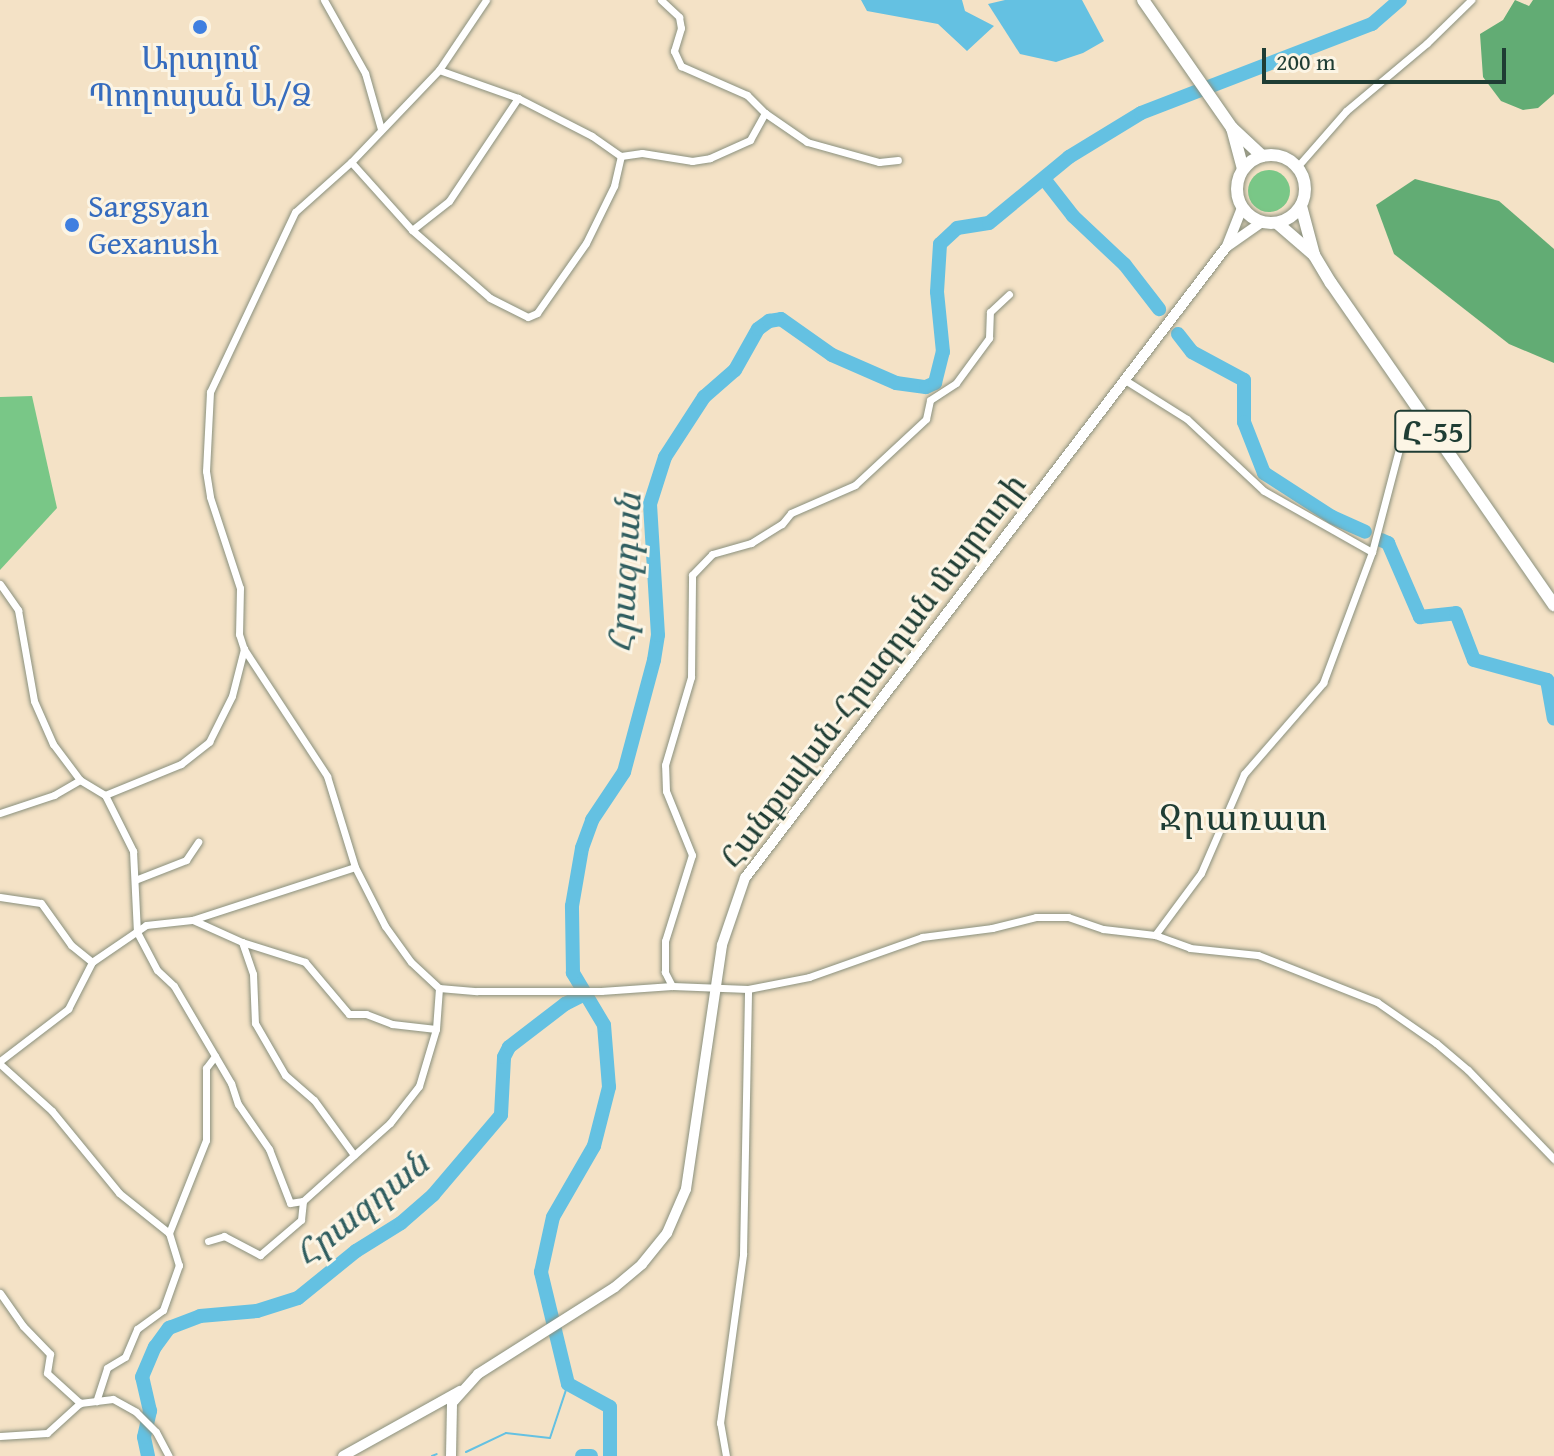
<!DOCTYPE html>
<meta charset="utf-8">
<style>
body{margin:0}
#map{position:relative;width:1554px;height:1456px;overflow:hidden;background:#f4e2c6;font-family:"Gentium Book Plus","Noto Serif Armenian",serif}
div>[style]{position:absolute}
[style*='--x']{left:calc(var(--x)*1px);top:calc(var(--y)*1px);width:calc(var(--w)*1px);rotate:calc(var(--a)*1deg)}
.green>*{inset:0;background:#79c787}
.round{border-radius:50%}
.forest>*{inset:0;background:#62ac74}
.water>*{inset:0;background:#64c1e2}
.stream>*{height:2px;margin:-1px;padding:0 1px;transform-origin:1px;border-radius:1px;background:#64c1e2}
.river>*{height:14px;margin:-7px;padding:0 7px;transform-origin:7px;border-radius:7px;background:#64c1e2}
.roads{filter:drop-shadow(0 0 2px #8a907d) drop-shadow(0 0 2px #8a907d)}
.street>*{height:7px;margin:-3.5px;padding:0 3.5px;transform-origin:3.5px;border-radius:3.5px;background:#fff}
.secondary>*{height:10px;margin:-5px;padding:0 5px;transform-origin:5px;border-radius:5px;background:#fff}
.primary>*{height:12px;margin:-6px;padding:0 6px;transform-origin:6px;border-radius:6px;background:#fff}
.primary>.ring{margin:-6px;padding:0;box-sizing:content-box;background:none;border:12px solid #fff;border-radius:50%}
.dots>*{width:22px;height:22px;translate:-50% -50%;box-sizing:border-box;border:4px solid #fcf5e5;border-radius:50%}
span{translate:-50% -50%;white-space:nowrap;text-align:center;line-height:1.15;-webkit-text-stroke:6px #fcf5e5;paint-order:stroke}
.shield-label span{padding:2px 6px;background:#fcf5e5;border:2px solid;border-radius:6px;-webkit-text-stroke-width:0}
.shield-label{font-size:30px;color:#1f3d34;font-weight:700}
.shop-label{font-size:32px;color:#366cbe}
.left{translate:0 -50%;text-align:left}
.street-label{font-size:32px;color:#1f3d34}
.water-label{font-size:34px;color:#305e60;font-style:italic}
.quarter-label{font-size:36px;color:#1f3d34;letter-spacing:2px}
.scale{position:absolute;left:1262px;top:48px;width:244px;height:36px;box-sizing:border-box;border:4px solid #1f3d34;border-top:0;padding-left:10px;font-size:24px;line-height:28px;white-space:nowrap;color:#1f3d34;-webkit-text-stroke:6px #fcf5e5;paint-order:stroke}
</style>
<div id="map">
<div class="green">
<div class="round" style="left:1248px;top:170px;width:42px;height:42px"></div>
<div style="clip-path:polygon(32px 396px,57px 508px,0 570px,0 397px)"></div>
</div>
<div class="forest">
<div style="clip-path:polygon(1515px 0,1529px 6px,1533px 0,1554px 0,1554px 94px,1538px 108px,1523px 110px,1501px 101px,1483px 77px,1480px 34px,1503px 20px)"></div>
<div style="clip-path:polygon(1415px 179px,1499px 201px,1554px 249px,1554px 363px,1509px 344px,1394px 254px,1376px 205px)"></div>
</div>
<div class="water">
<div style="clip-path:polygon(861px 0,962px 0,965px 11px,994px 26px,967px 51px,938px 24px,867px 11px)"></div>
<div style="clip-path:polygon(1005px 0,1082px 0,1104px 41px,1083px 53px,1056px 62px,1020px 54px,988px 4px)"></div>
</div>
<div class="stream">
<div style="--x:466;--y:1452;--w:44;--a:-25.4"></div>
<div style="--x:506;--y:1433;--w:44;--a:6.5"></div>
<div style="--x:550;--y:1438;--w:57;--a:-71.6"></div>
<div style="--x:432;--y:1456;--w:5;--a:-22"></div>
</div>
<div class="river">
<div style="--x:1045;--y:180;--w:46;--a:52.1"></div>
<div style="--x:1073;--y:216;--w:71;--a:43.3"></div>
<div style="--x:1125;--y:265;--w:56;--a:52.3"></div>
<div style="--x:1178;--y:334;--w:23;--a:52"></div>
<div style="--x:1192;--y:352;--w:59;--a:28.3"></div>
<div style="--x:1244;--y:380;--w:42;--a:90"></div>
<div style="--x:1244;--y:422;--w:55;--a:68.6"></div>
<div style="--x:1264;--y:473;--w:81;--a:32.9"></div>
<div style="--x:1332;--y:517;--w:36;--a:24"></div>
<div style="--x:1381;--y:540;--w:8;--a:23"></div>
<div style="--x:1388;--y:543;--w:81;--a:66.6"></div>
<div style="--x:1420;--y:617;--w:36;--a:-6"></div>
<div style="--x:1456;--y:613;--w:50;--a:69"></div>
<div style="--x:1474;--y:660;--w:76;--a:15.3"></div>
<div style="--x:1547;--y:680;--w:39;--a:80"></div>
<div style="--x:148;--y:1456;--w:19;--a:-102"></div>
<div style="--x:144;--y:1437;--w:27;--a:-77"></div>
<div style="--x:150;--y:1411;--w:35;--a:-103"></div>
<div style="--x:142;--y:1377;--w:33;--a:-67"></div>
<div style="--x:155;--y:1347;--w:24;--a:-54"></div>
<div style="--x:169;--y:1328;--w:33;--a:-21"></div>
<div style="--x:200;--y:1316;--w:57;--a:-5"></div>
<div style="--x:257;--y:1311;--w:43;--a:-17.6"></div>
<div style="--x:298;--y:1298;--w:75;--a:-39"></div>
<div style="--x:356;--y:1251;--w:53;--a:-31.9"></div>
<div style="--x:401;--y:1223;--w:43;--a:-41.2"></div>
<div style="--x:433;--y:1195;--w:105;--a:-49.6"></div>
<div style="--x:501;--y:1115;--w:58;--a:-87"></div>
<div style="--x:504;--y:1057;--w:11;--a:-63"></div>
<div style="--x:509;--y:1047;--w:71;--a:-37.5"></div>
<div style="--x:565;--y:1004;--w:20;--a:-27"></div>
<div style="--x:582;--y:1456;--w:9;--a:0"></div>
<div style="--x:610;--y:1456;--w:49;--a:-90"></div>
<div style="--x:610;--y:1407;--w:48;--a:-151.3"></div>
<div style="--x:568;--y:1384;--w:115;--a:-103.6"></div>
<div style="--x:541;--y:1272;--w:56;--a:-77.7"></div>
<div style="--x:553;--y:1217;--w:82;--a:-60"></div>
<div style="--x:594;--y:1146;--w:61;--a:-75.7"></div>
<div style="--x:609;--y:1087;--w:62;--a:-94.6"></div>
<div style="--x:604;--y:1025;--w:61;--a:-120.8"></div>
<div style="--x:573;--y:973;--w:67;--a:-90.9"></div>
<div style="--x:572;--y:906;--w:59;--a:-80.2"></div>
<div style="--x:582;--y:848;--w:30;--a:-70"></div>
<div style="--x:592;--y:820;--w:58;--a:-56.3"></div>
<div style="--x:624;--y:772;--w:116;--a:-75"></div>
<div style="--x:654;--y:660;--w:25;--a:-81"></div>
<div style="--x:658;--y:635;--w:131;--a:-93.5"></div>
<div style="--x:650;--y:504;--w:49;--a:-72.3"></div>
<div style="--x:665;--y:457;--w:72;--a:-57"></div>
<div style="--x:704;--y:397;--w:41;--a:-41.1"></div>
<div style="--x:735;--y:370;--w:47;--a:-60.7"></div>
<div style="--x:758;--y:329;--w:14;--a:-36"></div>
<div style="--x:769;--y:321;--w:12;--a:-9"></div>
<div style="--x:781;--y:319;--w:62;--a:35.2"></div>
<div style="--x:832;--y:355;--w:70;--a:23.6"></div>
<div style="--x:896;--y:383;--w:30;--a:8"></div>
<div style="--x:926;--y:387;--w:10;--a:-24"></div>
<div style="--x:935;--y:383;--w:32;--a:-76"></div>
<div style="--x:943;--y:352;--w:60;--a:-95.7"></div>
<div style="--x:937;--y:292;--w:48;--a:-86.4"></div>
<div style="--x:940;--y:244;--w:23;--a:-43"></div>
<div style="--x:957;--y:228;--w:32;--a:-9"></div>
<div style="--x:989;--y:223;--w:104;--a:-39.5"></div>
<div style="--x:1069;--y:157;--w:84;--a:-31.4"></div>
<div style="--x:1141;--y:113;--w:248;--a:-21.1"></div>
<div style="--x:1372;--y:24;--w:37;--a:-41"></div>
</div>
<div class="roads">
<div class="street">
<div style="--x:324;--y:0;--w:84;--a:60.7"></div>
<div style="--x:365;--y:73;--w:58;--a:74.1"></div>
<div style="--x:486;--y:0;--w:84;--a:123.9"></div>
<div style="--x:439;--y:70;--w:127;--a:133.7"></div>
<div style="--x:351;--y:162;--w:75;--a:138.2"></div>
<div style="--x:295;--y:212;--w:199;--a:115.3"></div>
<div style="--x:210;--y:392;--w:79;--a:92.9"></div>
<div style="--x:206;--y:471;--w:26;--a:81"></div>
<div style="--x:210;--y:497;--w:96;--a:71.8"></div>
<div style="--x:240;--y:588;--w:46;--a:91.2"></div>
<div style="--x:239;--y:634;--w:16;--a:72"></div>
<div style="--x:244;--y:649;--w:152;--a:56.8"></div>
<div style="--x:327;--y:776;--w:95;--a:72.9"></div>
<div style="--x:355;--y:867;--w:66;--a:63"></div>
<div style="--x:385;--y:926;--w:44;--a:54.2"></div>
<div style="--x:411;--y:962;--w:38;--a:43"></div>
<div style="--x:439;--y:988;--w:38;--a:5"></div>
<div style="--x:477;--y:991;--w:124;--a:0"></div>
<div style="--x:601;--y:991;--w:71;--a:-4"></div>
<div style="--x:672;--y:986;--w:76;--a:2.3"></div>
<div style="--x:748;--y:989;--w:62;--a:-11.1"></div>
<div style="--x:809;--y:977;--w:120;--a:-19.5"></div>
<div style="--x:922;--y:937;--w:71;--a:-7.3"></div>
<div style="--x:992;--y:928;--w:45;--a:-14"></div>
<div style="--x:1036;--y:917;--w:32;--a:0"></div>
<div style="--x:1068;--y:917;--w:37;--a:19"></div>
<div style="--x:1103;--y:929;--w:52;--a:6.6"></div>
<div style="--x:1155;--y:935;--w:37;--a:20"></div>
<div style="--x:1190;--y:948;--w:68;--a:5.9"></div>
<div style="--x:1258;--y:955;--w:128;--a:21.6"></div>
<div style="--x:1377;--y:1002;--w:72;--a:34.8"></div>
<div style="--x:1436;--y:1043;--w:42;--a:40.2"></div>
<div style="--x:1468;--y:1070;--w:124;--a:46"></div>
<div style="--x:661;--y:0;--w:25;--a:43"></div>
<div style="--x:679;--y:17;--w:11;--a:80"></div>
<div style="--x:681;--y:28;--w:24;--a:107"></div>
<div style="--x:674;--y:51;--w:17;--a:65"></div>
<div style="--x:681;--y:66;--w:72;--a:23.7"></div>
<div style="--x:747;--y:95;--w:25;--a:45"></div>
<div style="--x:765;--y:113;--w:51;--a:34.6"></div>
<div style="--x:807;--y:142;--w:75;--a:15.5"></div>
<div style="--x:879;--y:162;--w:19;--a:-6"></div>
<div style="--x:439;--y:70;--w:84;--a:19.5"></div>
<div style="--x:518;--y:98;--w:83;--a:27.2"></div>
<div style="--x:592;--y:136;--w:35;--a:35"></div>
<div style="--x:621;--y:156;--w:21;--a:-8"></div>
<div style="--x:642;--y:153;--w:51;--a:9.1"></div>
<div style="--x:692;--y:161;--w:18;--a:-9"></div>
<div style="--x:710;--y:158;--w:44;--a:-24.2"></div>
<div style="--x:750;--y:140;--w:31;--a:-61"></div>
<div style="--x:351;--y:162;--w:91;--a:48.1"></div>
<div style="--x:412;--y:230;--w:103;--a:41.1"></div>
<div style="--x:490;--y:298;--w:42;--a:26.6"></div>
<div style="--x:528;--y:317;--w:10;--a:-24"></div>
<div style="--x:537;--y:313;--w:85;--a:-55"></div>
<div style="--x:586;--y:243;--w:64;--a:-63.8"></div>
<div style="--x:614;--y:186;--w:31;--a:-77"></div>
<div style="--x:1297;--y:167;--w:74;--a:-48.8"></div>
<div style="--x:1346;--y:111;--w:106;--a:-40"></div>
<div style="--x:1427;--y:43;--w:62;--a:-44.3"></div>
<div style="--x:412;--y:230;--w:47;--a:-38.1"></div>
<div style="--x:449;--y:201;--w:124;--a:-56.2"></div>
<div style="--x:1125;--y:380;--w:73;--a:32.2"></div>
<div style="--x:1187;--y:419;--w:105;--a:43.1"></div>
<div style="--x:1264;--y:491;--w:124;--a:29.5"></div>
<div style="--x:0;--y:584;--w:32;--a:55"></div>
<div style="--x:18;--y:610;--w:92;--a:80"></div>
<div style="--x:34;--y:701;--w:47;--a:66.2"></div>
<div style="--x:53;--y:744;--w:45;--a:53.1"></div>
<div style="--x:80;--y:780;--w:29;--a:31"></div>
<div style="--x:105;--y:795;--w:82;--a:-22.2"></div>
<div style="--x:181;--y:764;--w:36;--a:-38"></div>
<div style="--x:209;--y:742;--w:51;--a:-63.4"></div>
<div style="--x:232;--y:696;--w:49;--a:-75.7"></div>
<div style="--x:105;--y:795;--w:63;--a:63.4"></div>
<div style="--x:133;--y:851;--w:81;--a:87.2"></div>
<div style="--x:137;--y:932;--w:43;--a:62.2"></div>
<div style="--x:157;--y:970;--w:23;--a:43"></div>
<div style="--x:174;--y:986;--w:113;--a:59.6"></div>
<div style="--x:231;--y:1083;--w:22;--a:72"></div>
<div style="--x:238;--y:1104;--w:55;--a:55.4"></div>
<div style="--x:269;--y:1149;--w:58;--a:68.7"></div>
<div style="--x:290;--y:1203;--w:13;--a:-9"></div>
<div style="--x:0;--y:813;--w:57;--a:-18.4"></div>
<div style="--x:54;--y:795;--w:30;--a:-30"></div>
<div style="--x:135;--y:880;--w:55;--a:-21.4"></div>
<div style="--x:186;--y:860;--w:22;--a:-56"></div>
<div style="--x:0;--y:897;--w:41;--a:8.3"></div>
<div style="--x:41;--y:903;--w:52;--a:54.5"></div>
<div style="--x:71;--y:945;--w:27;--a:39"></div>
<div style="--x:193;--y:920;--w:54;--a:24.2"></div>
<div style="--x:242;--y:942;--w:66;--a:17.6"></div>
<div style="--x:305;--y:962;--w:68;--a:49.8"></div>
<div style="--x:349;--y:1014;--w:17;--a:0"></div>
<div style="--x:366;--y:1014;--w:28;--a:21"></div>
<div style="--x:392;--y:1024;--w:44;--a:6.5"></div>
<div style="--x:1155;--y:935;--w:77;--a:-53.4"></div>
<div style="--x:1201;--y:873;--w:108;--a:-66.5"></div>
<div style="--x:1244;--y:774;--w:121;--a:-49"></div>
<div style="--x:1323;--y:683;--w:140;--a:-69.5"></div>
<div style="--x:1372;--y:552;--w:122;--a:-75.3"></div>
<div style="--x:1403;--y:434;--w:28;--a:-58"></div>
<div style="--x:242;--y:942;--w:34;--a:71"></div>
<div style="--x:253;--y:974;--w:49;--a:87.7"></div>
<div style="--x:255;--y:1023;--w:60;--a:60"></div>
<div style="--x:285;--y:1075;--w:38;--a:41"></div>
<div style="--x:314;--y:1100;--w:68;--a:54"></div>
<div style="--x:672;--y:986;--w:16;--a:-117"></div>
<div style="--x:665;--y:972;--w:31;--a:-90"></div>
<div style="--x:665;--y:941;--w:90;--a:-72.6"></div>
<div style="--x:692;--y:855;--w:69;--a:-112.1"></div>
<div style="--x:666;--y:791;--w:26;--a:-92"></div>
<div style="--x:665;--y:765;--w:92;--a:-73.5"></div>
<div style="--x:691;--y:677;--w:102;--a:-89.4"></div>
<div style="--x:692;--y:575;--w:29;--a:-46"></div>
<div style="--x:712;--y:554;--w:41;--a:-15.8"></div>
<div style="--x:751;--y:543;--w:36;--a:-32"></div>
<div style="--x:782;--y:524;--w:14;--a:-51"></div>
<div style="--x:791;--y:513;--w:70;--a:-23.6"></div>
<div style="--x:855;--y:485;--w:97;--a:-42.9"></div>
<div style="--x:926;--y:419;--w:19;--a:-78"></div>
<div style="--x:930;--y:400;--w:31;--a:-33"></div>
<div style="--x:956;--y:383;--w:56;--a:-53.7"></div>
<div style="--x:989;--y:338;--w:26;--a:-88"></div>
<div style="--x:990;--y:312;--w:26;--a:-43"></div>
<div style="--x:0;--y:1061;--w:86;--a:-37.4"></div>
<div style="--x:68;--y:1009;--w:53;--a:-62.9"></div>
<div style="--x:92;--y:962;--w:65;--a:-34.4"></div>
<div style="--x:146;--y:925;--w:46;--a:-6.2"></div>
<div style="--x:192;--y:920;--w:171;--a:-18"></div>
<div style="--x:0;--y:1064;--w:70;--a:42.1"></div>
<div style="--x:52;--y:1111;--w:106;--a:50.7"></div>
<div style="--x:119;--y:1193;--w:64;--a:38.7"></div>
<div style="--x:169;--y:1233;--w:34;--a:73"></div>
<div style="--x:179;--y:1265;--w:48;--a:109.6"></div>
<div style="--x:163;--y:1310;--w:32;--a:144"></div>
<div style="--x:137;--y:1329;--w:30;--a:113"></div>
<div style="--x:125;--y:1357;--w:21;--a:149"></div>
<div style="--x:107;--y:1368;--w:35;--a:108"></div>
<div style="--x:169;--y:1233;--w:100;--a:-68.3"></div>
<div style="--x:206;--y:1140;--w:72;--a:-90"></div>
<div style="--x:206;--y:1068;--w:15;--a:-53"></div>
<div style="--x:208;--y:1241;--w:17;--a:-17"></div>
<div style="--x:224;--y:1236;--w:41;--a:27.8"></div>
<div style="--x:260;--y:1255;--w:54;--a:-40.5"></div>
<div style="--x:301;--y:1220;--w:19;--a:-84"></div>
<div style="--x:303;--y:1201;--w:117;--a:-41.9"></div>
<div style="--x:390;--y:1123;--w:47;--a:-51.9"></div>
<div style="--x:419;--y:1086;--w:59;--a:-73.4"></div>
<div style="--x:436;--y:1029;--w:41;--a:-85.8"></div>
<div style="--x:0;--y:1293;--w:40;--a:55.1"></div>
<div style="--x:23;--y:1326;--w:39;--a:46"></div>
<div style="--x:50;--y:1354;--w:19;--a:99"></div>
<div style="--x:47;--y:1373;--w:45;--a:42.3"></div>
<div style="--x:0;--y:1436;--w:47;--a:-3.7"></div>
<div style="--x:47;--y:1433;--w:45;--a:-42.3"></div>
<div style="--x:80;--y:1403;--w:33;--a:-7"></div>
<div style="--x:113;--y:1399;--w:26;--a:29"></div>
<div style="--x:136;--y:1412;--w:28;--a:45"></div>
<div style="--x:156;--y:1432;--w:27;--a:62"></div>
<div style="--x:726;--y:1456;--w:34;--a:-100"></div>
<div style="--x:720;--y:1423;--w:171;--a:-82.2"></div>
<div style="--x:743;--y:1254;--w:265;--a:-88.9"></div>
</div>
<div class="secondary">
<div style="--x:1229;--y:245;--w:40;--a:-34.9"></div>
<div style="--x:343;--y:1456;--w:134;--a:-29.1"></div>
<div style="--x:451;--y:1456;--w:53;--a:-88.9"></div>
<div style="--x:452;--y:1403;--w:39;--a:-48"></div>
<div style="--x:478;--y:1374;--w:162;--a:-32.4"></div>
<div style="--x:615;--y:1287;--w:35;--a:-40"></div>
<div style="--x:642;--y:1264;--w:40;--a:-51"></div>
<div style="--x:667;--y:1233;--w:48;--a:-66.6"></div>
<div style="--x:686;--y:1189;--w:247;--a:-81.6"></div>
<div style="--x:722;--y:945;--w:71;--a:-71.1"></div>
<div style="--x:745;--y:878;--w:795;--a:-52.67"></div>
<div style="--x:1227;--y:246;--w:41;--a:-68.5"></div>
</div>
<div class="primary">
<div style="--x:1143;--y:0;--w:156;--a:55.2"></div>
<div style="--x:1232;--y:128;--w:41;--a:43"></div>
<div style="--x:1232;--y:128;--w:42;--a:75"></div>
<div class="ring" style="left:1237px;top:155px;width:56px;height:56px"></div>
<div style="--x:1301;--y:206;--w:51;--a:75.1"></div>
<div style="--x:1314;--y:255;--w:33;--a:59"></div>
<div style="--x:1331;--y:283;--w:392;--a:55.3"></div>
<div style="--x:1277;--y:223;--w:49;--a:40.9"></div>
</div>
</div>
<div class="dots">
<div style="left:200px;top:27px;background:#3f7fe0"></div>
<div style="left:72px;top:225px;background:#3f7fe0"></div>
</div>
<div class="shield-label">
<span style="left:1433px;top:431px">Հ-55</span>
</div>
<div class="shop-label">
<span style="left:200px;top:77px">Արտյոմ<br>Պողոսյան Ա/Ձ</span>
<span class="left" style="left:88px;top:225px">Sargsyan<br>Gexanush</span>
</div>
<div class="street-label">
<span style="left:873px;top:671px;rotate:-53deg">Հանքավան-Հրազդան մայրուղի</span>
</div>
<div class="water-label">
<span style="left:624px;top:573px;rotate:-87deg">Հրազդան</span>
<span style="left:361px;top:1208px;rotate:-39deg">Հրազդան</span>
</div>
<div class="quarter-label">
<span style="left:1244px;top:817px">Ջրառատ</span>
</div>
<div class="scale">200 m</div>
</div>
